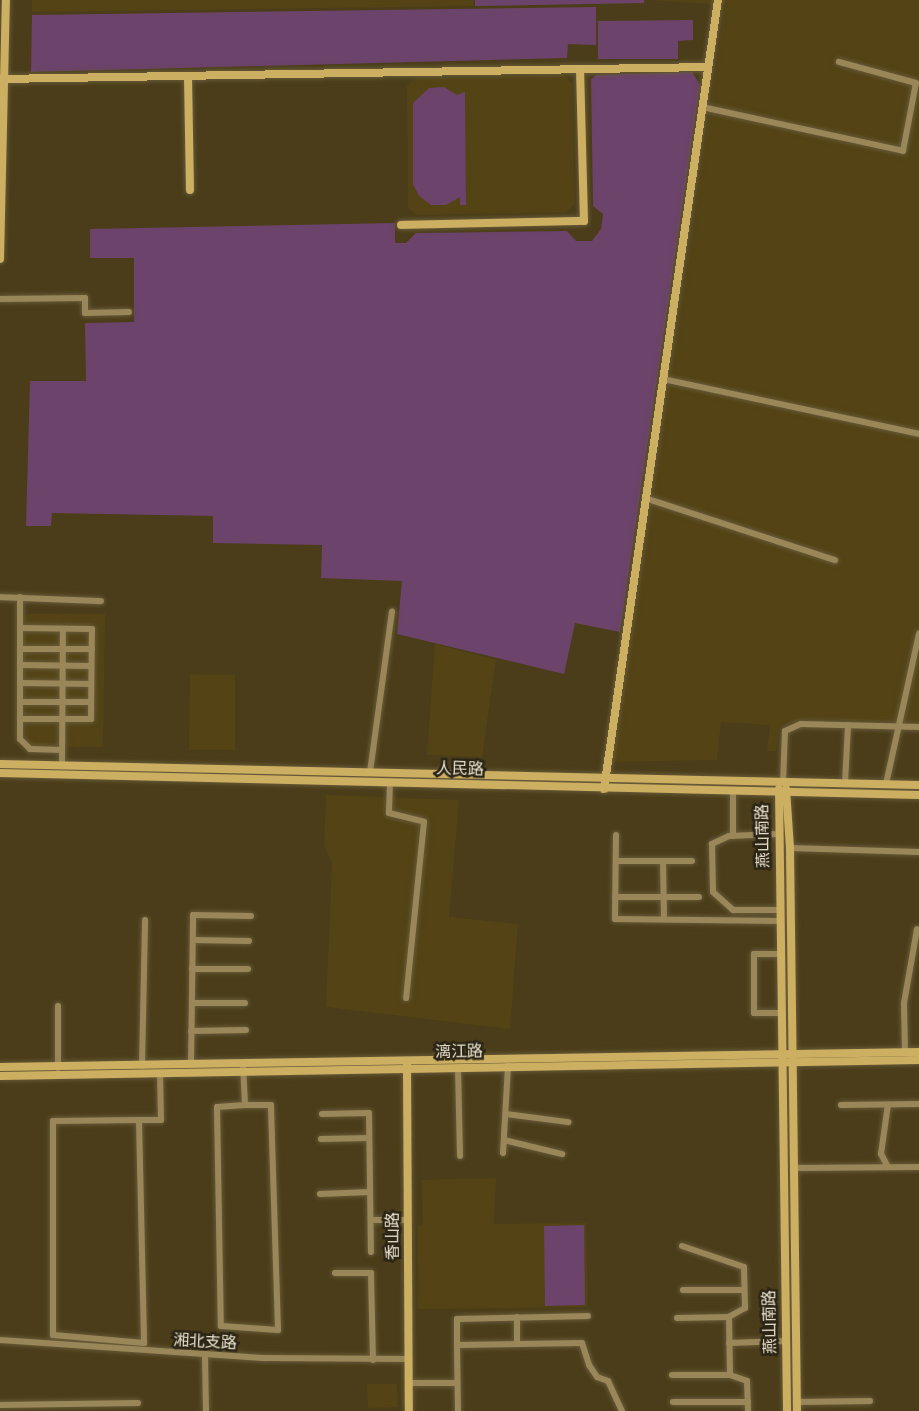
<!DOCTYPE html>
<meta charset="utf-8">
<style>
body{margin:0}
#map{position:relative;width:919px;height:1411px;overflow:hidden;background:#4b3d19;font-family:"Source Sans 3","Noto Sans SC",sans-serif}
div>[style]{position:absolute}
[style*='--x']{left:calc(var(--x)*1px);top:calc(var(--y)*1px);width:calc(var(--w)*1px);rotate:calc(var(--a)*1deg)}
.built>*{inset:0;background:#534315}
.green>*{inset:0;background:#6c436a}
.roads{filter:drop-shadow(0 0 2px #675a39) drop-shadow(0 0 2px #675a39)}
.street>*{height:6px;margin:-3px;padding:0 3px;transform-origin:3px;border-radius:3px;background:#9a8759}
.secondary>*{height:8px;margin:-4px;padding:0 4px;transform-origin:4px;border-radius:4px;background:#cdaf62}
span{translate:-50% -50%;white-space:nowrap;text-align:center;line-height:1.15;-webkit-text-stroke:5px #2b2516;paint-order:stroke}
.street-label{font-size:16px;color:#e8e0cc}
</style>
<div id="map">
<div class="built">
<div style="clip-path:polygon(32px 0,474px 0,473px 6px,32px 12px)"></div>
<div style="clip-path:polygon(646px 0,919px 0,919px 722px,802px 719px,779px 728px,776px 751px,767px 751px,770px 725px,721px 722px,717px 760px,613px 762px,725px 5px)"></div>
<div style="clip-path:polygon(564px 75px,572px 83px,575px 204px,566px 212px,416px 215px,408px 208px,407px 86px,415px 78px)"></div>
<div style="clip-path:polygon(23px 614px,105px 614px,103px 747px,31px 746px,26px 742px)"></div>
<div style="clip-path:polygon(435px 644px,496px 660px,482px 757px,427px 755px)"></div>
<div style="clip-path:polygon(190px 674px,235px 675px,235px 750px,189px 750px)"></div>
<div style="clip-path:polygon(326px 795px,459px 800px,449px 917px,518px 924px,510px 1029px,326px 1007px,332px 863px,324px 845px)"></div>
<div style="clip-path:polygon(496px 1178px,494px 1224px,586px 1223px,588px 1307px,418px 1309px,418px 1226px,423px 1225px,422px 1180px)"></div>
<div style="clip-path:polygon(367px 1384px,397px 1384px,398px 1407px,368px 1408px)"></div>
</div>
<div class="green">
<div style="clip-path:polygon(475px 0,644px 0,644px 3px,475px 6px)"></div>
<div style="clip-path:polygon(596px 7px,596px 45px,568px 44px,567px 58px,31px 72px,32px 15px)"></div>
<div style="clip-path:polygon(693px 20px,693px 40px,678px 41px,678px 59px,598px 59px,598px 21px)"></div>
<div style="clip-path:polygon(692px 72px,700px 85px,620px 632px,575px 623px,564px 674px,397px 634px,402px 581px,321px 578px,322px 545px,213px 543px,213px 516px,52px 513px,51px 526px,26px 526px,30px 381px,86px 381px,85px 323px,134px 322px,134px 258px,90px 258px,90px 229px,395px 223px,395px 243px,406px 243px,416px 233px,567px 231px,576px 241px,592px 241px,601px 229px,603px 214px,593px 206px,591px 79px,596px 75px)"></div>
<div style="clip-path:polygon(444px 87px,457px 95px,465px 92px,466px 205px,460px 205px,460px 197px,446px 205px,431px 205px,419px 196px,413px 184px,413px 103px,429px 88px)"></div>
<div style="clip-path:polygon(584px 1225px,585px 1305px,545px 1306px,544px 1226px)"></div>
</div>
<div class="roads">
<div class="street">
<div style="--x:702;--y:107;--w:206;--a:12.3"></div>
<div style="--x:903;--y:151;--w:69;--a:-79.2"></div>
<div style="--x:916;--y:83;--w:80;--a:-164.7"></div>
<div style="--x:0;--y:299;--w:85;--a:-0.7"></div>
<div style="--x:85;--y:298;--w:15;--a:90"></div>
<div style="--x:85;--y:313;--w:44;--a:-1.3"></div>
<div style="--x:663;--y:379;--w:262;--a:12.1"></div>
<div style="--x:645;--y:498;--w:200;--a:18.1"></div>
<div style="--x:0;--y:597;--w:101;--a:2.3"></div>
<div style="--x:20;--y:597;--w:142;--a:90"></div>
<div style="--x:20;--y:739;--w:14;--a:45"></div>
<div style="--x:30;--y:749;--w:32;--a:2"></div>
<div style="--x:20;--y:649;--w:72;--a:0"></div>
<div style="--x:20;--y:665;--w:71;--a:0.8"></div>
<div style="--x:20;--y:683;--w:71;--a:0.8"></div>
<div style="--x:20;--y:702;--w:71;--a:0"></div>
<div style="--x:20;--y:719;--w:71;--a:0"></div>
<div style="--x:91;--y:719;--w:90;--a:-89.4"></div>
<div style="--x:92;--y:629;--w:72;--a:-179.2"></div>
<div style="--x:62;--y:765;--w:136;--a:-89.6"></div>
<div style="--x:370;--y:772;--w:162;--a:-82.2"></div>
<div style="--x:390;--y:782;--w:31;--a:92"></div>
<div style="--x:389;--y:813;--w:36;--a:14"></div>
<div style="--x:424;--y:822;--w:177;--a:95.8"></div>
<div style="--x:783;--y:783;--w:52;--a:-87.8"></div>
<div style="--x:785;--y:731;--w:17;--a:-24"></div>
<div style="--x:801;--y:724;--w:118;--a:1.5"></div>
<div style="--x:845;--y:783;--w:58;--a:-87"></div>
<div style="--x:886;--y:784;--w:154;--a:-77.6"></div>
<div style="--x:733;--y:790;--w:46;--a:90"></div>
<div style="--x:778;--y:834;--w:49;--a:177.7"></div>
<div style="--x:729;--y:836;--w:19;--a:155"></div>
<div style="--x:712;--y:844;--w:48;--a:88.8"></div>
<div style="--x:713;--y:892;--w:27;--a:42"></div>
<div style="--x:733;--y:910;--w:47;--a:0"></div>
<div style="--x:616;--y:835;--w:84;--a:90.7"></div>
<div style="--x:615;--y:919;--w:165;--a:0.7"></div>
<div style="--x:790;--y:848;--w:129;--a:1.8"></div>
<div style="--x:616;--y:861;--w:76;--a:0"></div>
<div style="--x:663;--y:861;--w:58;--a:89"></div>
<div style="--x:615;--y:897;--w:84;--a:0"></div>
<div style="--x:193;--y:940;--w:56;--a:1"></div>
<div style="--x:781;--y:954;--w:27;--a:180"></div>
<div style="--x:754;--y:954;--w:59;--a:90"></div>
<div style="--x:754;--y:1013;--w:28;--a:0"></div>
<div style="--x:192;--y:969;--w:56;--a:0"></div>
<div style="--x:192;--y:1003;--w:53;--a:0"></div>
<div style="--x:191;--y:1031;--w:55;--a:-1"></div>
<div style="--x:905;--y:1052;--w:49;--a:-91.2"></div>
<div style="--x:904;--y:1003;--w:75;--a:-80"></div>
<div style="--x:243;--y:1064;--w:41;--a:87.2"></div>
<div style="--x:245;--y:1105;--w:28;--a:176"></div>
<div style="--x:217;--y:1107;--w:219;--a:89"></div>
<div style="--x:221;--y:1326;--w:57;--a:4"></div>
<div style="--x:278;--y:1330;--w:225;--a:-91.8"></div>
<div style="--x:271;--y:1105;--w:26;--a:180"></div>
<div style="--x:191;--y:1065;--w:150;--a:-89.2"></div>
<div style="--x:193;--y:915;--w:58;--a:1"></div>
<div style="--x:142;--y:1066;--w:146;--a:-88.8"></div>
<div style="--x:458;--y:1067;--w:89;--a:88.7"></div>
<div style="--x:58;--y:1068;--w:62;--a:-90"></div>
<div style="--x:841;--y:1105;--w:78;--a:-0.7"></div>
<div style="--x:322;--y:1114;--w:47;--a:-1.2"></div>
<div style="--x:369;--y:1113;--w:139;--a:89.2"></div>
<div style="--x:506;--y:1114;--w:63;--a:7.4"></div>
<div style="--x:139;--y:1120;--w:223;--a:88.7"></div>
<div style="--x:144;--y:1343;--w:91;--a:-175"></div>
<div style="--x:53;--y:1335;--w:214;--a:-90"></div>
<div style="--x:53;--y:1121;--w:86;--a:-0.7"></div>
<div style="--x:139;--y:1120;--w:22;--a:0"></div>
<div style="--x:161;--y:1120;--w:47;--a:-91.2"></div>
<div style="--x:321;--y:1139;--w:48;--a:-1.2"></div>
<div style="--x:504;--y:1140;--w:60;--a:13.6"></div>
<div style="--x:503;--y:1153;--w:88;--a:-86.7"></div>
<div style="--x:888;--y:1167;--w:15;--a:-118"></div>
<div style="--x:881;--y:1154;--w:50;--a:-82"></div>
<div style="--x:794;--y:1168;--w:125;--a:-0.5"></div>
<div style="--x:320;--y:1194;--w:50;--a:-2.3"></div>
<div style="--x:371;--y:1220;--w:37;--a:0"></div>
<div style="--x:682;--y:1246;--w:65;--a:18.7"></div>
<div style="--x:744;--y:1267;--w:41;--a:88.6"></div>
<div style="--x:745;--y:1308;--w:18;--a:151"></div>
<div style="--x:729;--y:1317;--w:58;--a:89"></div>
<div style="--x:730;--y:1375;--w:18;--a:19"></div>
<div style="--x:747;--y:1381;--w:30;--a:88"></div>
<div style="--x:335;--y:1273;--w:36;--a:0"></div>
<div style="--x:371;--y:1273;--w:87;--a:88.7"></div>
<div style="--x:683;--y:1290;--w:61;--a:0"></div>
<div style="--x:517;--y:1317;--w:27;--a:90"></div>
<div style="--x:677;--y:1318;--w:52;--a:-1.1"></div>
<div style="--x:0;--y:1340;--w:267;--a:3.9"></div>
<div style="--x:266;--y:1358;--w:143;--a:0.4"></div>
<div style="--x:729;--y:1343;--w:56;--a:-2"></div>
<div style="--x:457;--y:1345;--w:26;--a:-90"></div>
<div style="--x:457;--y:1319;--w:131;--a:-1.3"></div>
<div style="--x:205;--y:1355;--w:56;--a:89"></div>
<div style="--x:672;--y:1375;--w:58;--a:0"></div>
<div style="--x:409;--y:1383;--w:48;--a:0"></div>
<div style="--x:673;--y:1402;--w:75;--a:0"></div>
<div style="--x:797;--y:1402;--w:73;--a:-0.8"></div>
<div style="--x:0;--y:1405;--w:138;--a:-0.8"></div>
<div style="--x:458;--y:1411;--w:66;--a:-90.9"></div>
<div style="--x:457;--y:1345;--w:125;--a:-0.9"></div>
<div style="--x:582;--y:1343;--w:23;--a:72"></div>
<div style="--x:589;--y:1365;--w:14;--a:56"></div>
<div style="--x:597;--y:1377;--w:12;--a:20"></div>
<div style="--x:608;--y:1381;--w:33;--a:65"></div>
</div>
<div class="secondary">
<div style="--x:188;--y:76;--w:114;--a:89"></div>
<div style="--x:0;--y:79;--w:707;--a:-0.97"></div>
<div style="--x:401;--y:225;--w:183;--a:-1.3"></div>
<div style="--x:584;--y:221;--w:151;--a:-91.5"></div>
<div style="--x:0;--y:259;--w:259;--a:-88.7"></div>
<div style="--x:0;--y:764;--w:919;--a:1.31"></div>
<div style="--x:0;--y:773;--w:919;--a:1.37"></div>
<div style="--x:604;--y:789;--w:797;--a:-81.78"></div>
<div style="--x:779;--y:789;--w:622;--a:89.26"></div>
<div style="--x:786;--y:789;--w:59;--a:86.1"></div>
<div style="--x:790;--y:848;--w:563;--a:89.29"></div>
<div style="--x:407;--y:1063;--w:348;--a:89.7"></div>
<div style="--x:0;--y:1067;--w:919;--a:-0.94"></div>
<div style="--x:0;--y:1076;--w:919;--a:-1"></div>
</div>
</div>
<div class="street-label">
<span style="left:460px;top:769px;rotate:2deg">人民路</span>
<span style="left:763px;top:836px;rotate:-91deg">燕山南路</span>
<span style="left:459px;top:1052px;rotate:-1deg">漓江路</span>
<span style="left:393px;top:1236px;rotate:-90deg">香山路</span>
<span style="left:770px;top:1322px;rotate:-91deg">燕山南路</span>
<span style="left:205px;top:1342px;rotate:3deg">湘北支路</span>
</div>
</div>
